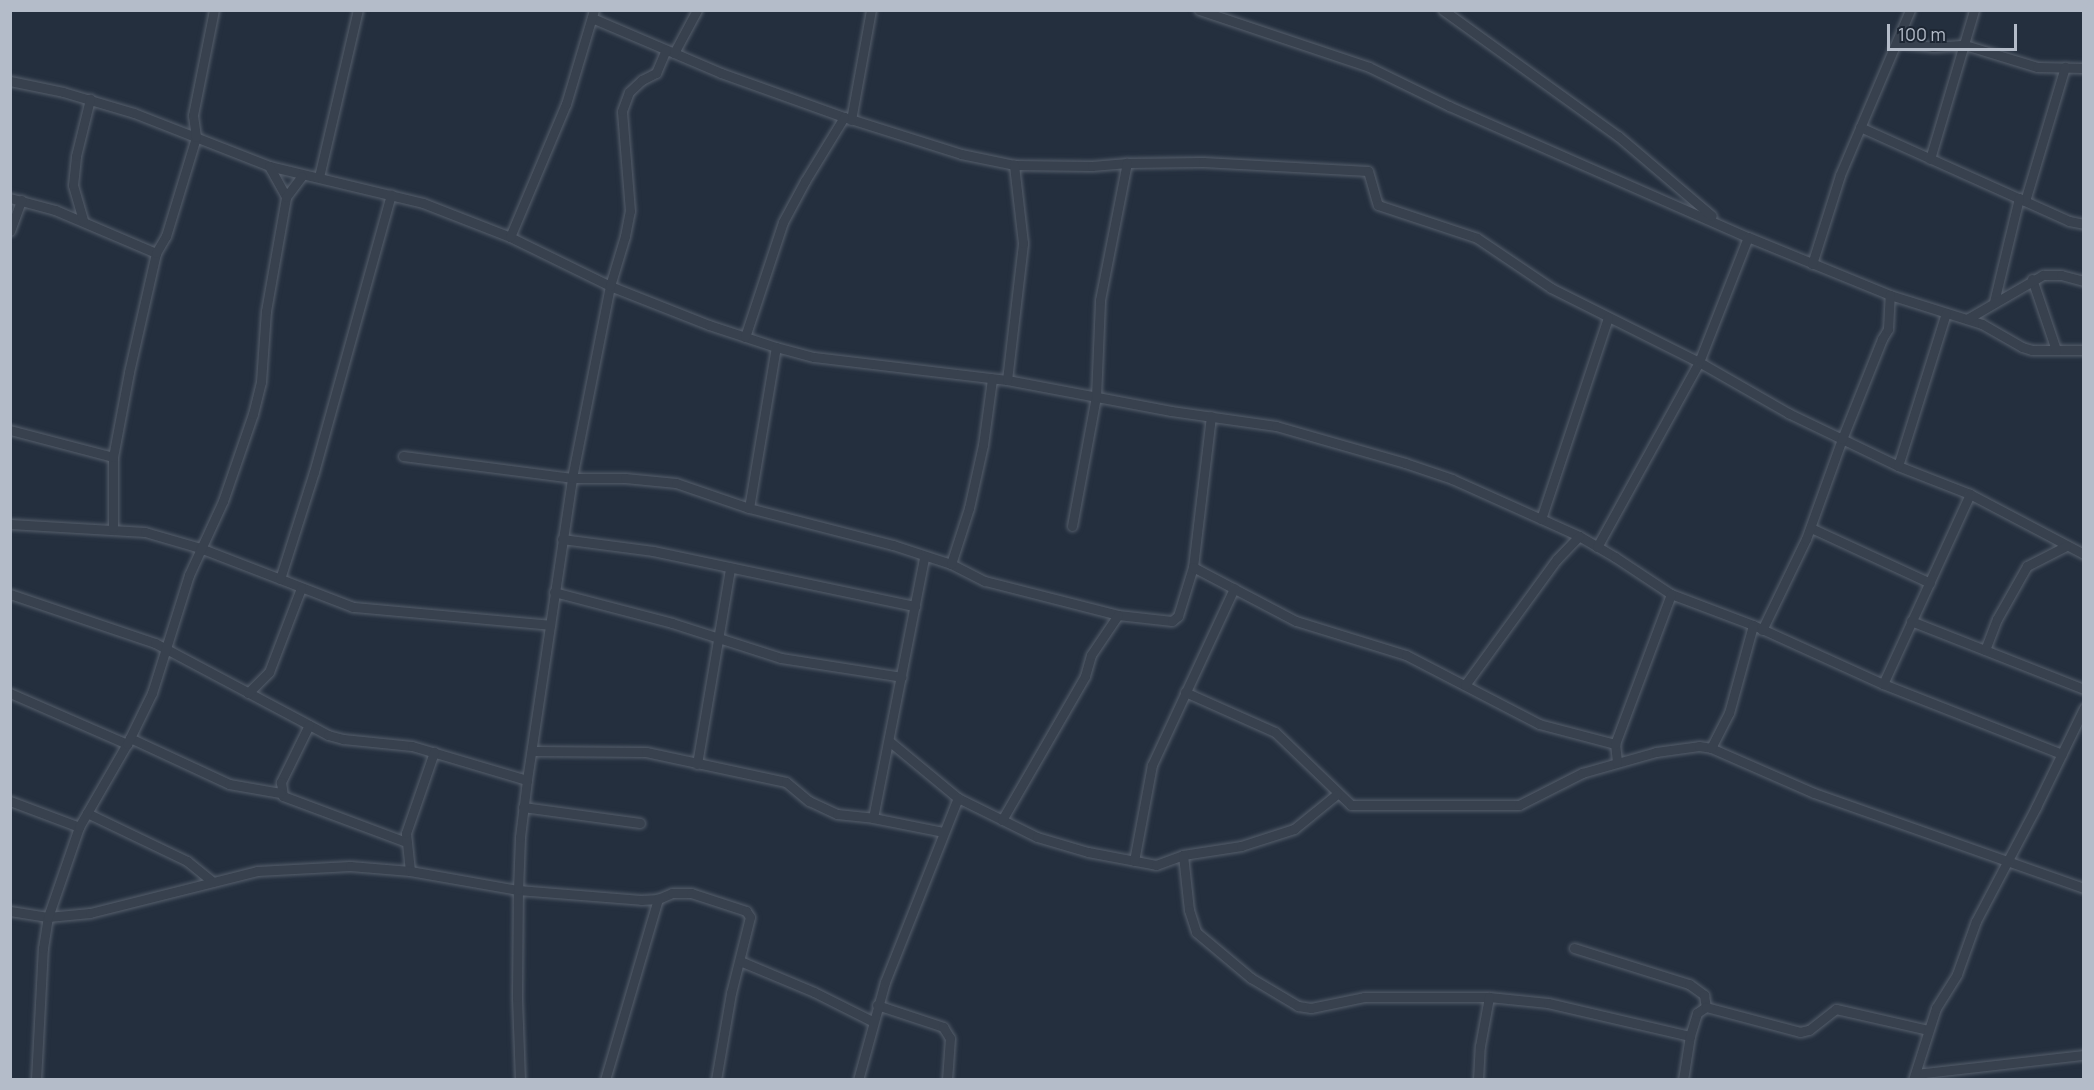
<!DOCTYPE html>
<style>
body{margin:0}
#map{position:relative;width:2094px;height:1090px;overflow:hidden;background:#242f3e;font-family:Manrope,sans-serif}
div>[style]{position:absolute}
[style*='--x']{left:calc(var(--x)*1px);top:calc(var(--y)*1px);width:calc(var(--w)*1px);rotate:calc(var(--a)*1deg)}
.roads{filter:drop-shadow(0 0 2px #565f6c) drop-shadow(0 0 2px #565f6c)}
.minor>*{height:9px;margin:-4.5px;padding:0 4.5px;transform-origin:4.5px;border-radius:4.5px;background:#38414e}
span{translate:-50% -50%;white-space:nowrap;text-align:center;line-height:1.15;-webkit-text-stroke:4.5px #1d2633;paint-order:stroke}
.frame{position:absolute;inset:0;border:12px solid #b4bcc9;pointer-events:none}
.scale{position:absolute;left:1887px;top:24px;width:130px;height:27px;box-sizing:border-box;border:3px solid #b4bcc9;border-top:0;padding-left:8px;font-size:18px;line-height:21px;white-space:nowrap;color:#b4bcc9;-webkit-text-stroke:4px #1d2633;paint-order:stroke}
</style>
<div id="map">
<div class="roads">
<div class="minor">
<div style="--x:1199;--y:10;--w:179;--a:18.5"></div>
<div style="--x:1369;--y:67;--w:89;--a:26"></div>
<div style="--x:1449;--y:106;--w:326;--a:23.7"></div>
<div style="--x:1748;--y:237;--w:153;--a:22.2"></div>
<div style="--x:1890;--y:295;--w:96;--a:17.5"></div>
<div style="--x:1982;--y:324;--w:46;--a:29.9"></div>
<div style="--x:2022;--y:347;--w:10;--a:17"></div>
<div style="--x:2032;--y:350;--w:52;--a:0"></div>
<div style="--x:1443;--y:10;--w:216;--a:35.8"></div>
<div style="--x:1618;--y:136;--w:123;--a:40.4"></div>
<div style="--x:592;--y:18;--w:140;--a:23.1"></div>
<div style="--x:721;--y:73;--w:131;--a:19.7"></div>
<div style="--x:844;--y:117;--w:123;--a:17.5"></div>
<div style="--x:961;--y:154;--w:54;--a:11.7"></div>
<div style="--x:1014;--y:165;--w:78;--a:0.7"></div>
<div style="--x:1092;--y:166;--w:35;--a:-5"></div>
<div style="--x:1127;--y:163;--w:76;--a:-0.8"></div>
<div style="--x:1203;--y:162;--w:165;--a:3.1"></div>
<div style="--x:1368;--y:171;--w:35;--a:74"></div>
<div style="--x:1378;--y:205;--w:104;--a:18.4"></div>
<div style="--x:1477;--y:238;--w:89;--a:34"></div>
<div style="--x:1551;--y:288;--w:165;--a:26.6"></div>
<div style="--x:1699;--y:362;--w:103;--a:29.8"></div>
<div style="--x:1788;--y:413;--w:122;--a:25.7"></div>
<div style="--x:1898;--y:466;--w:77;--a:21.3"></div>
<div style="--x:1970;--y:494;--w:129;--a:27.8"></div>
<div style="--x:1897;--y:43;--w:36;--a:6"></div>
<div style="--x:1933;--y:47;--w:32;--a:-4"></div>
<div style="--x:1965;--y:45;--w:75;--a:17"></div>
<div style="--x:2037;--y:67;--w:47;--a:1.2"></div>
<div style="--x:674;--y:53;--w:49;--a:-61.9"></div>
<div style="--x:10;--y:81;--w:54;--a:11.7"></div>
<div style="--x:63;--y:92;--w:74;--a:16.5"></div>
<div style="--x:134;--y:113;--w:145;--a:21.4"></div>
<div style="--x:269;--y:166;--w:158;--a:13.5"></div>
<div style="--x:423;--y:203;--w:93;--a:21.3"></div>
<div style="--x:510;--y:237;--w:111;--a:26.1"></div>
<div style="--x:610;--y:286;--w:106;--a:21.5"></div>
<div style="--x:709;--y:325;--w:71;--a:18.2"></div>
<div style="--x:776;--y:347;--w:39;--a:15"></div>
<div style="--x:814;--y:357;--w:194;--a:6.8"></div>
<div style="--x:1007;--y:380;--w:167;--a:10.7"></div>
<div style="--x:1171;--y:411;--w:106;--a:8.1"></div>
<div style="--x:1276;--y:426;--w:134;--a:16"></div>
<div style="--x:1405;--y:463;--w:50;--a:18.8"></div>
<div style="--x:1452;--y:479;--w:139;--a:24.2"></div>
<div style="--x:1579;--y:536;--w:42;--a:30.3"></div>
<div style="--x:1615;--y:557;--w:67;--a:33.5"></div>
<div style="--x:1671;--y:594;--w:88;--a:20.7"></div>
<div style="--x:1753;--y:625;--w:143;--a:24.4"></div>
<div style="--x:1883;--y:684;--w:192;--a:21.4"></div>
<div style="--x:851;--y:120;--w:112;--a:-79.7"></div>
<div style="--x:1860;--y:127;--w:229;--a:24.2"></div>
<div style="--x:2069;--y:221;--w:15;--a:11"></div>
<div style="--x:1930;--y:159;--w:155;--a:-73.5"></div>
<div style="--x:269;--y:166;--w:35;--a:61"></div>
<div style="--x:319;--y:177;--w:171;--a:-76.9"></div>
<div style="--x:10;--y:198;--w:47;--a:14.9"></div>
<div style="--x:55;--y:210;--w:110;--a:23.1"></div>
<div style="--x:2025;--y:201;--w:140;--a:-73.4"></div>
<div style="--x:83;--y:220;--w:36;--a:-106"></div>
<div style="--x:73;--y:185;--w:29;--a:-84"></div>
<div style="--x:76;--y:156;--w:59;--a:-76.2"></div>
<div style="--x:10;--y:231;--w:33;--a:-70"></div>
<div style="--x:510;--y:237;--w:144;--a:-67.2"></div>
<div style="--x:566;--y:104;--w:98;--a:-73.4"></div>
<div style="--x:1812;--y:264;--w:93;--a:-72.5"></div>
<div style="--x:1840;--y:175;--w:179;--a:-67"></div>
<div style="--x:2032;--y:279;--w:75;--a:71.3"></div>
<div style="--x:1994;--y:302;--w:107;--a:-76.5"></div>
<div style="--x:1967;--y:319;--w:88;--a:-30.1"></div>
<div style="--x:2043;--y:275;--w:18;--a:0"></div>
<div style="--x:2061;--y:275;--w:24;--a:15"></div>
<div style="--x:745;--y:337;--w:121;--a:-71.7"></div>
<div style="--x:783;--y:222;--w:47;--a:-61.8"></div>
<div style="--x:805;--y:181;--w:75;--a:-58.6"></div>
<div style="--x:1007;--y:380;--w:138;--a:-83.3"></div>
<div style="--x:1023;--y:243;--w:79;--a:-96.6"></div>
<div style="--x:10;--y:430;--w:106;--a:14.7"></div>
<div style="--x:403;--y:456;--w:170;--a:7.4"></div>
<div style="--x:572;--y:478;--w:53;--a:0"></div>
<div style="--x:625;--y:478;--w:51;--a:5.6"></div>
<div style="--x:676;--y:483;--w:77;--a:18.9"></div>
<div style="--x:749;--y:508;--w:149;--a:14.4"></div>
<div style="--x:893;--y:545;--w:61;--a:18.1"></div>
<div style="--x:951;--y:564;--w:38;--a:27"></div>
<div style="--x:985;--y:581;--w:137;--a:14.3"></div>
<div style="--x:1118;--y:615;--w:54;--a:6.3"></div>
<div style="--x:1172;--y:621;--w:8;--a:-40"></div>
<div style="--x:1178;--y:616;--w:51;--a:-73"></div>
<div style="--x:1193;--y:567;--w:152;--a:-83.2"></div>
<div style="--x:1898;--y:466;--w:160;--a:-72.6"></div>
<div style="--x:749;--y:508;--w:163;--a:-80.5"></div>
<div style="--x:1541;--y:519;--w:212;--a:-71.6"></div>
<div style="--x:10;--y:524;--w:135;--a:3.4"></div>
<div style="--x:145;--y:532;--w:57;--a:16.2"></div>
<div style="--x:200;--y:548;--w:164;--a:21.1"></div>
<div style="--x:353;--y:607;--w:198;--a:5.2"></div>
<div style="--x:1072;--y:526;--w:131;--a:-79.5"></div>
<div style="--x:1096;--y:397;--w:97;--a:-87.6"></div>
<div style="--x:1100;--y:300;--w:140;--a:-78.9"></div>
<div style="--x:113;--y:528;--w:71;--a:-90"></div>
<div style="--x:113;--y:457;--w:86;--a:-79.3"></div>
<div style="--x:129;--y:372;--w:122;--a:-77.2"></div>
<div style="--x:156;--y:253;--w:20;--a:-60"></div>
<div style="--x:166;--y:236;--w:103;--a:-73.1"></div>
<div style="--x:196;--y:137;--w:22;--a:-98"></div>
<div style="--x:193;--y:115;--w:107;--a:-78.7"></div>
<div style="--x:1811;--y:528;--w:131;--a:24.8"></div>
<div style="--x:562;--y:539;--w:92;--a:7.5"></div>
<div style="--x:653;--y:551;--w:268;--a:11.9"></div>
<div style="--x:1597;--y:547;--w:211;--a:-61.1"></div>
<div style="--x:1699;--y:362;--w:134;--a:-68.6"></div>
<div style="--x:951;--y:564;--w:59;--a:-72.2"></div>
<div style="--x:969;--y:508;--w:65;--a:-77.5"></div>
<div style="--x:983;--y:445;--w:67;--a:-82.2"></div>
<div style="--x:1193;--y:567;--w:116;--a:27.7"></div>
<div style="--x:1296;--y:621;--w:115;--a:17.2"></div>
<div style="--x:1406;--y:655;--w:150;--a:27.4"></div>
<div style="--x:1539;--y:724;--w:79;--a:14.7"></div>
<div style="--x:280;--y:579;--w:112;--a:-72.4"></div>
<div style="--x:314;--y:472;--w:288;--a:-74.5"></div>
<div style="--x:554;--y:592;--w:122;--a:14.7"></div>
<div style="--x:672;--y:623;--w:114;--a:17.8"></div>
<div style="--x:781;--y:658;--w:122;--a:8.9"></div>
<div style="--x:10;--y:594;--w:153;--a:18.7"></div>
<div style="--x:155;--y:643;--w:196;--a:28"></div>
<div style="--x:328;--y:735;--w:16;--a:15"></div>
<div style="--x:343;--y:739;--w:69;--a:5.8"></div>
<div style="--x:412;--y:746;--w:120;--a:16.5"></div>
<div style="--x:1911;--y:621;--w:186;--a:21.5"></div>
<div style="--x:1762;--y:630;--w:101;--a:-64.2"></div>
<div style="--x:1806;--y:539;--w:106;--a:-70.2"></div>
<div style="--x:1842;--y:439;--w:108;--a:-68.2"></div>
<div style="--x:1882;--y:339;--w:12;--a:-59"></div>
<div style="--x:1888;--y:329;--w:34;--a:-87"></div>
<div style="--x:1985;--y:650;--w:33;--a:-69"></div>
<div style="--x:1997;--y:619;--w:61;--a:-60.5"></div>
<div style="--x:2027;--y:566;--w:44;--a:-27.1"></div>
<div style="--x:1883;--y:684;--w:209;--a:-65.4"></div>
<div style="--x:1465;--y:685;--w:156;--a:-53.9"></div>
<div style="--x:1557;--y:559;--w:32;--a:-46"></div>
<div style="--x:1185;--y:692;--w:98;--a:24"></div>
<div style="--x:1275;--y:732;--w:105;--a:43.8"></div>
<div style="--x:1351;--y:805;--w:168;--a:0"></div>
<div style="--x:1519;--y:805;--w:71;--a:-26.9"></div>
<div style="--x:1582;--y:773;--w:77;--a:-15.8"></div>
<div style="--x:1656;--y:752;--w:43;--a:-7.9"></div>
<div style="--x:1699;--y:746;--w:12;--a:9"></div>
<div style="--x:1711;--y:748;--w:112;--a:23.6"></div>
<div style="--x:1814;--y:793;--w:286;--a:19.4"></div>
<div style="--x:10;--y:693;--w:128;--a:23.6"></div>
<div style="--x:248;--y:693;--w:30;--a:-45"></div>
<div style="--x:269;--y:672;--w:90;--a:-69.1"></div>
<div style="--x:309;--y:725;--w:64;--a:116.2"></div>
<div style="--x:281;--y:782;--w:14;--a:82"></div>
<div style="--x:283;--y:796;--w:131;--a:20.5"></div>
<div style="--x:130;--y:738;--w:109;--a:24.9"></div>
<div style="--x:229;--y:784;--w:52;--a:10"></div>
<div style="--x:889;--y:741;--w:89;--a:39.6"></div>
<div style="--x:958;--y:798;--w:88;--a:26.3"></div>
<div style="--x:1037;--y:837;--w:53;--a:16.4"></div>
<div style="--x:1088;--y:852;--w:69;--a:10.8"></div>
<div style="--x:1156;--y:865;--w:29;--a:-20"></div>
<div style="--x:1183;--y:855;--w:59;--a:-8.8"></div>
<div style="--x:1241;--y:846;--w:56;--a:-17.8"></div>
<div style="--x:1294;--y:829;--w:55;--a:-39.1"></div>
<div style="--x:1711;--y:748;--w:39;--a:-63"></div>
<div style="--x:1729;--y:713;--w:91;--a:-74.7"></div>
<div style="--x:533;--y:751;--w:113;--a:0.5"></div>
<div style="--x:646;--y:752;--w:143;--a:12.1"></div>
<div style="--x:786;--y:782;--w:30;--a:40"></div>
<div style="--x:809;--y:801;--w:31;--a:25"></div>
<div style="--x:837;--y:814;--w:36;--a:6"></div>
<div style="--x:873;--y:818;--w:71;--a:11.3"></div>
<div style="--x:1617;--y:762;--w:18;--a:-96"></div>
<div style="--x:1615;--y:744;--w:160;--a:-69.5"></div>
<div style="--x:697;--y:764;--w:199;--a:-80.4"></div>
<div style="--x:10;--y:801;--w:74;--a:20.6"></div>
<div style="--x:523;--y:807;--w:118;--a:7.8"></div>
<div style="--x:87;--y:813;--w:111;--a:25.6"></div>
<div style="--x:187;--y:861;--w:33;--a:39"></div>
<div style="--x:873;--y:818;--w:266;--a:-78.9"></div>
<div style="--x:1002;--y:820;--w:166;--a:-60"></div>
<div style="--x:1085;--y:676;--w:22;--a:-74"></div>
<div style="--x:1091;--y:655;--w:48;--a:-56"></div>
<div style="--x:1183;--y:855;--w:55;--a:83.8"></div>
<div style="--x:1189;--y:910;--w:23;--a:72"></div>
<div style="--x:1196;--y:932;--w:72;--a:39.9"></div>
<div style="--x:1251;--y:978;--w:55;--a:30.8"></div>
<div style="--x:1298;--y:1006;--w:13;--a:9"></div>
<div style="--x:1311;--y:1008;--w:54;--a:-11.7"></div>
<div style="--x:1364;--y:997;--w:125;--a:0"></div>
<div style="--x:1489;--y:997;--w:59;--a:5.8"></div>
<div style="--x:1548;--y:1003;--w:146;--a:13.1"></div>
<div style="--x:1134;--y:861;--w:98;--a:-79.4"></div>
<div style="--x:1152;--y:765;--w:195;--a:-65.1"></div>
<div style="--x:410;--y:871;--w:38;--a:-96"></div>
<div style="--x:406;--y:833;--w:86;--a:-70.9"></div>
<div style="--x:10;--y:911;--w:38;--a:9"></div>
<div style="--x:48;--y:917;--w:42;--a:-5.4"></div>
<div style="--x:90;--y:913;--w:172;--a:-14.1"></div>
<div style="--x:257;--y:871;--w:93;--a:-3.1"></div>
<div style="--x:350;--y:866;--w:60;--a:4.8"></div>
<div style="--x:410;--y:871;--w:110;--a:10"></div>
<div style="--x:518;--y:890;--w:123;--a:4.6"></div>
<div style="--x:641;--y:900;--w:17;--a:-3"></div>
<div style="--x:658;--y:899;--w:15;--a:-23"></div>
<div style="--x:672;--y:893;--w:19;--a:0"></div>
<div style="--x:691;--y:893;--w:58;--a:18.1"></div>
<div style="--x:746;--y:911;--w:7;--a:56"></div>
<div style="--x:750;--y:917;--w:78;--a:104"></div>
<div style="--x:731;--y:993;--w:88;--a:99.8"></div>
<div style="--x:1574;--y:948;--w:121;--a:17.4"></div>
<div style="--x:1689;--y:984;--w:19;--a:36"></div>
<div style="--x:1704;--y:995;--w:12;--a:81"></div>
<div style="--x:740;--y:961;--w:80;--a:22.7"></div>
<div style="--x:814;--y:992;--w:65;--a:26.6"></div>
<div style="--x:877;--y:1005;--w:70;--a:18.4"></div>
<div style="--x:943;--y:1027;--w:13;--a:58"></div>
<div style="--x:950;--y:1038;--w:42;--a:94.1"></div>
<div style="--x:1916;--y:1074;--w:169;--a:-6.5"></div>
<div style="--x:36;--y:1080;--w:132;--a:-87"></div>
<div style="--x:43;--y:948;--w:31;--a:-81"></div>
<div style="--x:48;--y:917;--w:95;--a:-71"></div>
<div style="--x:79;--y:827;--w:96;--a:-60"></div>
<div style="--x:127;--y:744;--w:57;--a:-63.9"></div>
<div style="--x:152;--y:693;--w:124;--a:-72.6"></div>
<div style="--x:189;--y:575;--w:81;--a:-65.3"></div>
<div style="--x:223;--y:501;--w:92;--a:-71"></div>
<div style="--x:253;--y:414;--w:33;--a:-76"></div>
<div style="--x:261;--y:382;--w:71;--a:-86"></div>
<div style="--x:266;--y:311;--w:116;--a:-80"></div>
<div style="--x:286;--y:197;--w:26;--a:-53"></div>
<div style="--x:520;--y:1080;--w:83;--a:-92.1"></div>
<div style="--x:517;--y:997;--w:107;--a:-89.5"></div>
<div style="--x:518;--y:890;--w:53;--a:-87.8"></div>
<div style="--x:520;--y:837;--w:57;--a:-83"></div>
<div style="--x:527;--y:780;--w:305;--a:-81.5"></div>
<div style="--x:572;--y:478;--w:196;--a:-78.8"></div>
<div style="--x:610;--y:286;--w:52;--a:-73.3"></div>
<div style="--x:625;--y:236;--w:25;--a:-79"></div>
<div style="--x:630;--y:211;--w:100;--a:-94.6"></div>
<div style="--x:622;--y:111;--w:20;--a:-70"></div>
<div style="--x:629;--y:92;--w:18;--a:-43"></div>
<div style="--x:642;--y:80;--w:16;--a:-27"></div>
<div style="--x:656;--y:73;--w:25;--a:-67"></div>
<div style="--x:605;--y:1080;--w:189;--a:-73.7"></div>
<div style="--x:858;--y:1080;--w:102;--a:-74.6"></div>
<div style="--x:885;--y:982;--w:198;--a:-68.4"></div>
<div style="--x:1478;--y:1080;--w:34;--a:-87"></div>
<div style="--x:1480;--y:1046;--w:50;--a:-79.6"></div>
<div style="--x:1683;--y:1080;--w:45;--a:-81"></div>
<div style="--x:1690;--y:1036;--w:24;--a:-73"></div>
<div style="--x:1697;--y:1013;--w:11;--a:-34"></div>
<div style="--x:1706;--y:1007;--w:97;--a:14.9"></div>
<div style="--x:1800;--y:1032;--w:9;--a:-13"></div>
<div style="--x:1809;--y:1030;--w:34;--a:-38"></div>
<div style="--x:1836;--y:1009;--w:94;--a:12.9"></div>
<div style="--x:1913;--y:1080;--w:76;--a:-72.3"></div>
<div style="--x:1936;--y:1008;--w:40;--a:-58"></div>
<div style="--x:1957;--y:974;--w:56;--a:-70.3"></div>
<div style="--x:1976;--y:921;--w:129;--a:-62.2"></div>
<div style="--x:2036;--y:807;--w:110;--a:-64.1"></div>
</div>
</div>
<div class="frame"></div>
<div class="scale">100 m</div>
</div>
